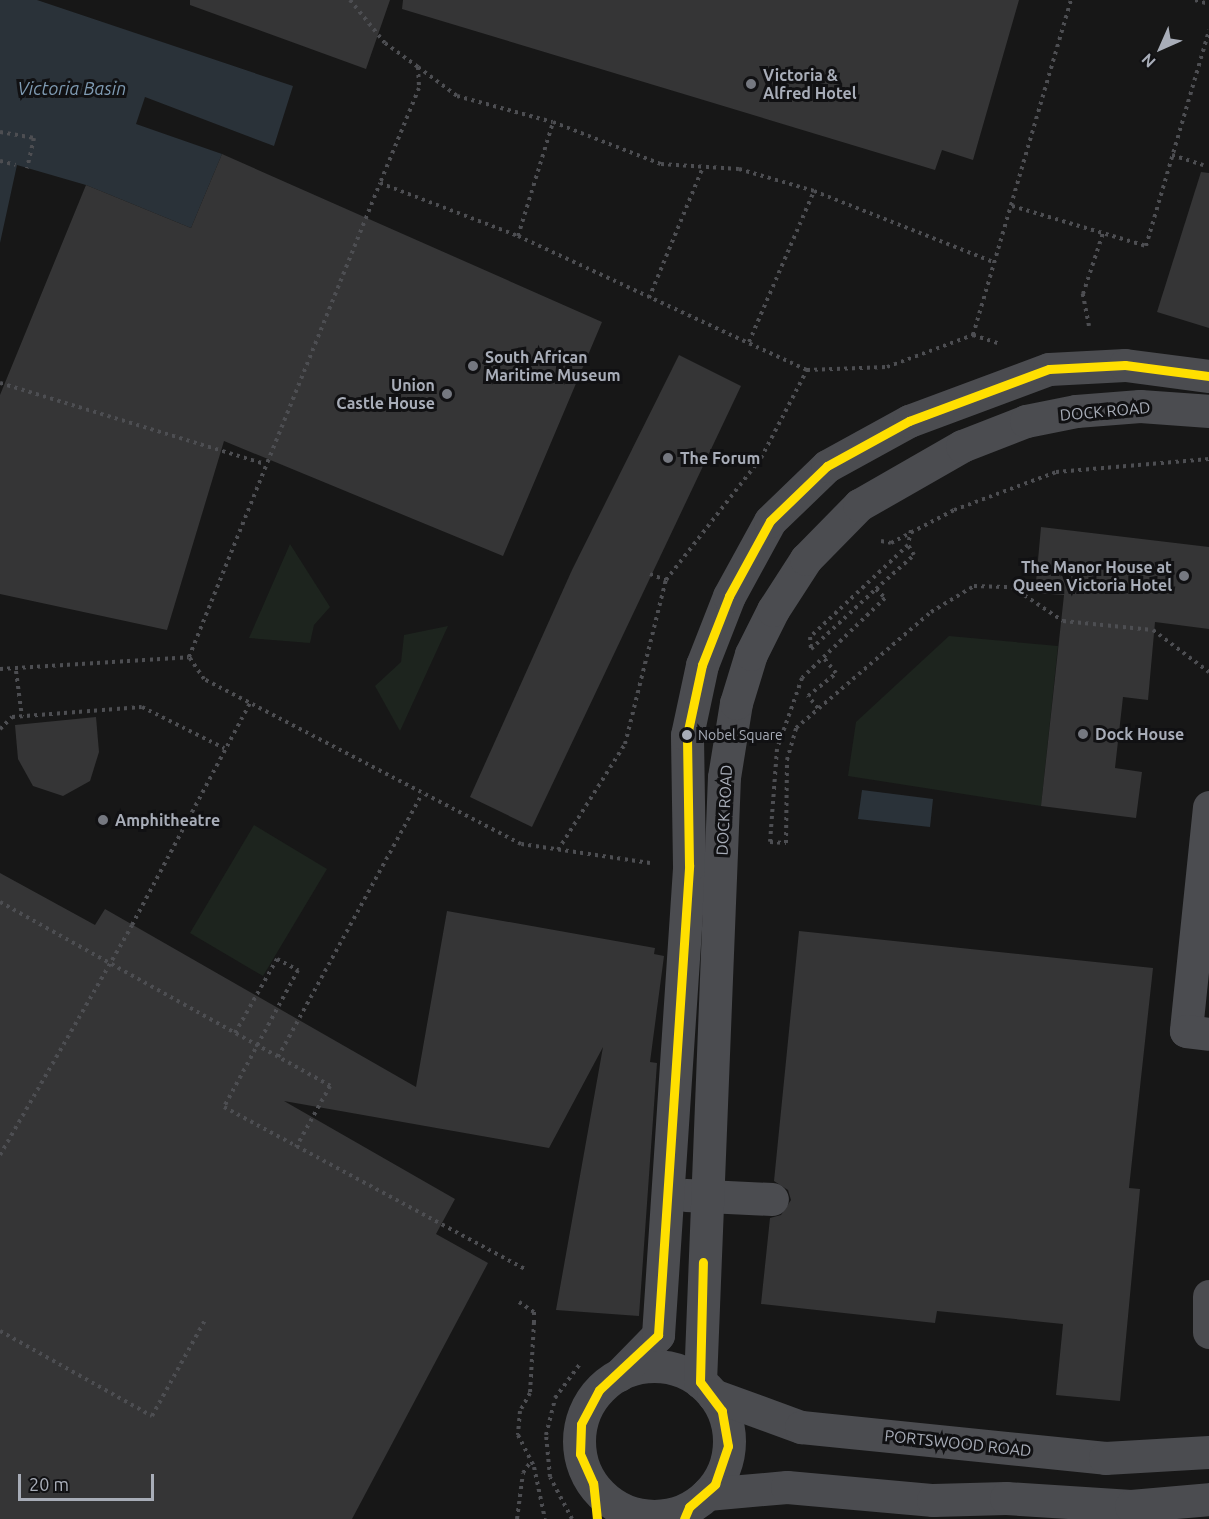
<!DOCTYPE html>
<style>
body{margin:0}
#map{position:relative;width:1209px;height:1519px;overflow:hidden;background:#171717;font-family:Ubuntu,sans-serif}
div>[style]{position:absolute}
[style*='--x']{left:calc(var(--x)*1px);top:calc(var(--y)*1px);width:calc(var(--w)*1px);rotate:calc(var(--a)*1deg)}
.green>*{inset:0;background:#1d241e}
.water>*{inset:0;background:#2a3239}
.building>*{inset:0;background:#353536}
.path>*{height:4px;margin-top:-2px;transform-origin:0;background:repeating-linear-gradient(90deg,#4d4e52 0 3px,transparent 0 7.5px)}
.minor>*{height:33px;margin:-16.5px;padding:0 16.5px;transform-origin:16.5px;border-radius:16.5px;background:#4b4c50}
.minor>.ring{margin:-16.5px;padding:0;box-sizing:content-box;background:none;border:33px solid #4b4c50;border-radius:50%}
.bus-1>*{height:9px;margin:-4.5px;padding:0 4.5px;transform-origin:4.5px;border-radius:4.5px;background:#ffdf00}
.dots>*{width:16px;height:16px;translate:-50% -50%;box-sizing:border-box;border:3px solid #111113;border-radius:50%}
span{translate:-50% -50%;white-space:nowrap;text-align:center;line-height:1.15;-webkit-text-stroke:6px #111113;paint-order:stroke}
.bus-label{font-size:14px;color:#a8adb8}
.left{translate:0 -50%;text-align:left}
.poi-label{font-size:16px;color:#a8adb8;font-weight:700}
.right{translate:-100% -50%;text-align:right}
.street-label{font-size:16px;color:#a8adb8}
.water-label{font-size:18px;color:#7f9bb3;font-style:italic}
.north{position:absolute;left:1131px;top:18px;width:60px;height:60px;-webkit-text-stroke:4px #111113;paint-order:stroke;rotate:225deg;font-size:16px;font-weight:700;line-height:24px;text-align:center;color:#a8adb8}
.north::after{content:'';display:block;margin:auto;width:21px;height:27px;background:#a8adb8;clip-path:polygon(50% 0,100% 100%,50% 72%,0 100%)}
.scale{position:absolute;left:18px;top:1474px;width:136px;height:27px;box-sizing:border-box;border:3px solid #a8adb8;border-top:0;padding-left:8px;font-size:18px;line-height:21px;white-space:nowrap;color:#a8adb8;-webkit-text-stroke:4px #111113;paint-order:stroke}
</style>
<div id="map">
<div class="green">
<div style="clip-path:polygon(290px 544px,330px 607px,314px 625px,310px 643px,249px 638px)"></div>
<div style="clip-path:polygon(448px 626px,400px 731px,375px 686px,401px 662px,404px 635px)"></div>
<div style="clip-path:polygon(949px 636px,1058px 646px,1041px 806px,848px 776px,856px 722px)"></div>
<div style="clip-path:polygon(254px 825px,327px 869px,263px 976px,190px 933px)"></div>
</div>
<div class="water">
<div style="clip-path:polygon(0 0,37px 0,293px 86px,274px 146px,145px 97px,136px 124px,222px 154px,191px 228px,86px 185px,17px 165px,0 243px)"></div>
<div style="clip-path:polygon(862px 790px,933px 799px,930px 827px,858px 819px)"></div>
</div>
<div class="building">
<div style="clip-path:polygon(190px 0,390px 0,366px 69px,190px 5px)"></div>
<div style="clip-path:polygon(403px 0,1019px 0,973px 160px,942px 150px,935px 170px,402px 9px)"></div>
<div style="clip-path:polygon(222px 154px,602px 322px,503px 556px,224px 441px,167px 630px,0 594px,0 395px,86px 185px,191px 228px)"></div>
<div style="clip-path:polygon(1201px 172px,1209px 173px,1209px 328px,1157px 312px)"></div>
<div style="clip-path:polygon(679px 355px,741px 386px,532px 827px,470px 797px,572px 570px)"></div>
<div style="clip-path:polygon(1041px 527px,1209px 547px,1209px 629px,1155px 622px,1148px 700px,1123px 697px,1115px 768px,1142px 772px,1136px 818px,1041px 806px,1064px 595px,1035px 593px)"></div>
<div style="clip-path:polygon(96px 717px,99px 752px,90px 781px,63px 796px,33px 786px,18px 759px,15px 725px)"></div>
<div style="clip-path:polygon(0 873px,95px 925px,105px 909px,416px 1087px,447px 911px,655px 948px,654px 954px,664px 956px,650px 1062px,657px 1063px,639px 1316px,556px 1310px,603px 1047px,549px 1148px,284px 1101px,455px 1199px,436px 1234px,488px 1263px,352px 1519px,0 1519px)"></div>
<div style="clip-path:polygon(799px 931px,1153px 968px,1129px 1188px,1140px 1189px,1120px 1401px,1056px 1395px,1063px 1324px,937px 1311px,935px 1323px,761px 1304px,770px 1218px,781px 1215px,791px 1200px,788px 1190px,774px 1181px)"></div>
</div>
<div class="path">
<div style="--x:350;--y:0;--w:55;--a:50.9"></div>
<div style="--x:385;--y:43;--w:41;--a:36"></div>
<div style="--x:418;--y:67;--w:21;--a:87"></div>
<div style="--x:419;--y:88;--w:103;--a:112.3"></div>
<div style="--x:1195;--y:0;--w:15;--a:16"></div>
<div style="--x:418;--y:67;--w:49;--a:36.6"></div>
<div style="--x:457;--y:96;--w:99;--a:15.2"></div>
<div style="--x:553;--y:122;--w:116;--a:21.3"></div>
<div style="--x:661;--y:164;--w:78;--a:3.7"></div>
<div style="--x:739;--y:169;--w:78;--a:16.3"></div>
<div style="--x:814;--y:191;--w:193;--a:21.6"></div>
<div style="--x:0;--y:132;--w:35;--a:10"></div>
<div style="--x:34;--y:138;--w:31;--a:103"></div>
<div style="--x:1172;--y:155;--w:33;--a:18"></div>
<div style="--x:0;--y:161;--w:16;--a:14"></div>
<div style="--x:1012;--y:206;--w:140;--a:16.6"></div>
<div style="--x:1146;--y:246;--w:225;--a:-73.7"></div>
<div style="--x:518;--y:236;--w:119;--a:-72.9"></div>
<div style="--x:649;--y:298;--w:142;--a:-67.6"></div>
<div style="--x:1089;--y:326;--w:33;--a:-101"></div>
<div style="--x:1083;--y:294;--w:64;--a:-71.8"></div>
<div style="--x:973;--y:335;--w:26;--a:18"></div>
<div style="--x:749;--y:342;--w:164;--a:-66.7"></div>
<div style="--x:0;--y:383;--w:277;--a:17"></div>
<div style="--x:911;--y:530;--w:15;--a:101"></div>
<div style="--x:908;--y:545;--w:134;--a:136.8"></div>
<div style="--x:810;--y:637;--w:12;--a:85"></div>
<div style="--x:811;--y:649;--w:88;--a:-42.7"></div>
<div style="--x:876;--y:589;--w:13;--a:45"></div>
<div style="--x:885;--y:598;--w:115;--a:136.1"></div>
<div style="--x:802;--y:678;--w:75;--a:109.4"></div>
<div style="--x:777;--y:749;--w:93;--a:94.3"></div>
<div style="--x:770;--y:842;--w:16;--a:4"></div>
<div style="--x:786;--y:843;--w:83;--a:-89.3"></div>
<div style="--x:787;--y:760;--w:33;--a:-74"></div>
<div style="--x:796;--y:728;--w:178;--a:-40.7"></div>
<div style="--x:931;--y:612;--w:50;--a:-31.2"></div>
<div style="--x:974;--y:586;--w:38;--a:2"></div>
<div style="--x:1012;--y:587;--w:61;--a:33.7"></div>
<div style="--x:1063;--y:621;--w:90;--a:5.7"></div>
<div style="--x:1153;--y:630;--w:70;--a:36.9"></div>
<div style="--x:881;--y:541;--w:10;--a:11"></div>
<div style="--x:891;--y:543;--w:71;--a:-27.6"></div>
<div style="--x:954;--y:510;--w:109;--a:-20.4"></div>
<div style="--x:1056;--y:472;--w:154;--a:-4.9"></div>
<div style="--x:650;--y:574;--w:17;--a:21"></div>
<div style="--x:876;--y:589;--w:51;--a:-41.8"></div>
<div style="--x:914;--y:555;--w:12;--a:-121"></div>
<div style="--x:0;--y:669;--w:189;--a:-3.6"></div>
<div style="--x:16;--y:671;--w:46;--a:82.6"></div>
<div style="--x:818;--y:708;--w:16;--a:-130"></div>
<div style="--x:808;--y:696;--w:36;--a:-39"></div>
<div style="--x:836;--y:673;--w:21;--a:-129"></div>
<div style="--x:0;--y:729;--w:17;--a:-45"></div>
<div style="--x:12;--y:717;--w:130;--a:-4.4"></div>
<div style="--x:142;--y:707;--w:92;--a:26.6"></div>
<div style="--x:558;--y:850;--w:125;--a:-57.7"></div>
<div style="--x:625;--y:744;--w:169;--a:-76"></div>
<div style="--x:666;--y:580;--w:155;--a:-52.1"></div>
<div style="--x:761;--y:458;--w:99;--a:-62.4"></div>
<div style="--x:650;--y:863;--w:130;--a:-171.6"></div>
<div style="--x:521;--y:844;--w:357;--a:-152.5"></div>
<div style="--x:204;--y:679;--w:27;--a:-124"></div>
<div style="--x:189;--y:657;--w:511;--a:-68.05"></div>
<div style="--x:380;--y:183;--w:148;--a:21"></div>
<div style="--x:518;--y:236;--w:319;--a:24.9"></div>
<div style="--x:807;--y:370;--w:80;--a:-2.1"></div>
<div style="--x:887;--y:367;--w:92;--a:-20.4"></div>
<div style="--x:973;--y:335;--w:349;--a:-73.7"></div>
<div style="--x:0;--y:902;--w:378;--a:29.1"></div>
<div style="--x:330;--y:1086;--w:70;--a:119.1"></div>
<div style="--x:235;--y:1033;--w:85;--a:-60.4"></div>
<div style="--x:277;--y:959;--w:24;--a:28"></div>
<div style="--x:298;--y:970;--w:156;--a:118.4"></div>
<div style="--x:224;--y:1107;--w:344;--a:28.3"></div>
<div style="--x:278;--y:1057;--w:300;--a:-61.3"></div>
<div style="--x:0;--y:1155;--w:265;--a:-60.1"></div>
<div style="--x:132;--y:925;--w:251;--a:-62"></div>
<div style="--x:519;--y:1302;--w:18;--a:34"></div>
<div style="--x:534;--y:1312;--w:10;--a:90"></div>
<div style="--x:534;--y:1322;--w:71;--a:93.2"></div>
<div style="--x:530;--y:1393;--w:21;--a:119"></div>
<div style="--x:520;--y:1411;--w:24;--a:95"></div>
<div style="--x:518;--y:1435;--w:36;--a:63"></div>
<div style="--x:534;--y:1467;--w:53;--a:78.1"></div>
<div style="--x:0;--y:1331;--w:174;--a:29.2"></div>
<div style="--x:152;--y:1416;--w:110;--a:-61.1"></div>
<div style="--x:517;--y:1519;--w:46;--a:-82.6"></div>
<div style="--x:523;--y:1473;--w:14;--a:-56"></div>
<div style="--x:572;--y:1519;--w:47;--a:-117.6"></div>
<div style="--x:550;--y:1477;--w:42;--a:-95.4"></div>
<div style="--x:546;--y:1435;--w:38;--a:-76"></div>
<div style="--x:555;--y:1398;--w:42;--a:-53.7"></div>
</div>
<div class="minor">
<div style="--x:1209;--y:807;--w:225;--a:95.9"></div>
<div style="--x:1186;--y:1031;--w:23;--a:7"></div>
<div style="--x:686;--y:1195;--w:86;--a:2.7"></div>
<div style="--x:1209;--y:1296;--w:36;--a:90"></div>
<div class="ring" style="left:579px;top:1366px;width:117px;height:117px"></div>
<div style="--x:619;--y:1375;--w:56;--a:-45.7"></div>
<div style="--x:658;--y:1335;--w:471;--a:-86.2"></div>
<div style="--x:689;--y:865;--w:130;--a:-90.9"></div>
<div style="--x:687;--y:735;--w:72;--a:-77.9"></div>
<div style="--x:702;--y:665;--w:74;--a:-68.6"></div>
<div style="--x:729;--y:596;--w:85;--a:-61.3"></div>
<div style="--x:770;--y:521;--w:79;--a:-44"></div>
<div style="--x:827;--y:466;--w:94;--a:-28.8"></div>
<div style="--x:909;--y:421;--w:149;--a:-20.4"></div>
<div style="--x:1049;--y:369;--w:76;--a:-3"></div>
<div style="--x:1125;--y:365;--w:85;--a:7.5"></div>
<div style="--x:700;--y:1382;--w:605;--a:-87.73"></div>
<div style="--x:724;--y:777;--w:75;--a:-80.8"></div>
<div style="--x:736;--y:703;--w:51;--a:-73"></div>
<div style="--x:751;--y:654;--w:49;--a:-63.4"></div>
<div style="--x:773;--y:610;--w:61;--a:-57.1"></div>
<div style="--x:806;--y:559;--w:76;--a:-45.5"></div>
<div style="--x:859;--y:505;--w:119;--a:-29.8"></div>
<div style="--x:962;--y:446;--w:69;--a:-21.3"></div>
<div style="--x:1026;--y:421;--w:51;--a:-11.3"></div>
<div style="--x:1076;--y:411;--w:64;--a:-4.5"></div>
<div style="--x:1140;--y:406;--w:69;--a:4.1"></div>
<div style="--x:713;--y:1395;--w:94;--a:20"></div>
<div style="--x:801;--y:1427;--w:306;--a:5.8"></div>
<div style="--x:1105;--y:1458;--w:104;--a:-3.3"></div>
<div style="--x:707;--y:1494;--w:80;--a:-5"></div>
<div style="--x:787;--y:1487;--w:147;--a:5.1"></div>
<div style="--x:933;--y:1500;--w:73;--a:-1.6"></div>
<div style="--x:1006;--y:1498;--w:125;--a:3.7"></div>
<div style="--x:1131;--y:1506;--w:78;--a:-5.1"></div>
</div>
<div class="bus-1">
<div style="--x:597;--y:1519;--w:36;--a:-96"></div>
<div style="--x:593;--y:1483;--w:32;--a:-114"></div>
<div style="--x:580;--y:1454;--w:30;--a:-88"></div>
<div style="--x:581;--y:1424;--w:38;--a:-62"></div>
<div style="--x:599;--y:1390;--w:81;--a:-43"></div>
<div style="--x:658;--y:1335;--w:471;--a:-86.2"></div>
<div style="--x:689;--y:865;--w:130;--a:-90.9"></div>
<div style="--x:687;--y:735;--w:72;--a:-77.9"></div>
<div style="--x:702;--y:665;--w:74;--a:-68.6"></div>
<div style="--x:729;--y:596;--w:85;--a:-61.3"></div>
<div style="--x:770;--y:521;--w:79;--a:-44"></div>
<div style="--x:827;--y:466;--w:94;--a:-28.8"></div>
<div style="--x:909;--y:421;--w:149;--a:-20.4"></div>
<div style="--x:1049;--y:369;--w:76;--a:-3"></div>
<div style="--x:1125;--y:365;--w:85;--a:7.5"></div>
<div style="--x:684;--y:1519;--w:13;--a:-67"></div>
<div style="--x:689;--y:1507;--w:35;--a:-41"></div>
<div style="--x:715;--y:1484;--w:40;--a:-71.1"></div>
<div style="--x:728;--y:1446;--w:36;--a:-100"></div>
<div style="--x:722;--y:1411;--w:36;--a:-127"></div>
<div style="--x:700;--y:1382;--w:120;--a:-88.6"></div>
</div>
<div class="dots">
<div style="left:751px;top:84px;background:#757880"></div>
<div style="left:473px;top:366px;background:#757880"></div>
<div style="left:447px;top:394px;background:#757880"></div>
<div style="left:668px;top:458px;background:#757880"></div>
<div style="left:1184px;top:576px;background:#757880"></div>
<div style="left:1083px;top:734px;background:#757880"></div>
<div style="left:687px;top:735px;background:#a8adb8"></div>
<div style="left:103px;top:820px;background:#757880"></div>
</div>
<div class="bus-label">
<span class="left" style="left:698px;top:735px">Nobel Square</span>
</div>
<div class="poi-label">
<span class="left" style="left:763px;top:84px">Victoria &amp;<br>Alfred Hotel</span>
<span class="left" style="left:485px;top:366px">South African<br>Maritime Museum</span>
<span class="right" style="left:435px;top:394px">Union<br>Castle House</span>
<span class="left" style="left:680px;top:458px">The Forum</span>
<span class="right" style="left:1172px;top:576px">The Manor House at<br>Queen Victoria Hotel</span>
<span class="left" style="left:1095px;top:734px">Dock House</span>
<span class="left" style="left:115px;top:820px">Amphitheatre</span>
</div>
<div class="street-label">
<span style="left:1105px;top:411px;rotate:-5deg">DOCK ROAD</span>
<span style="left:724px;top:810px;rotate:-87deg">DOCK ROAD</span>
<span style="left:958px;top:1443px;rotate:6deg">PORTSWOOD ROAD</span>
</div>
<div class="water-label">
<span style="left:72px;top:88px">Victoria Basin</span>
</div>
<div class="north">N</div>
<div class="scale">20 m</div>
</div>
